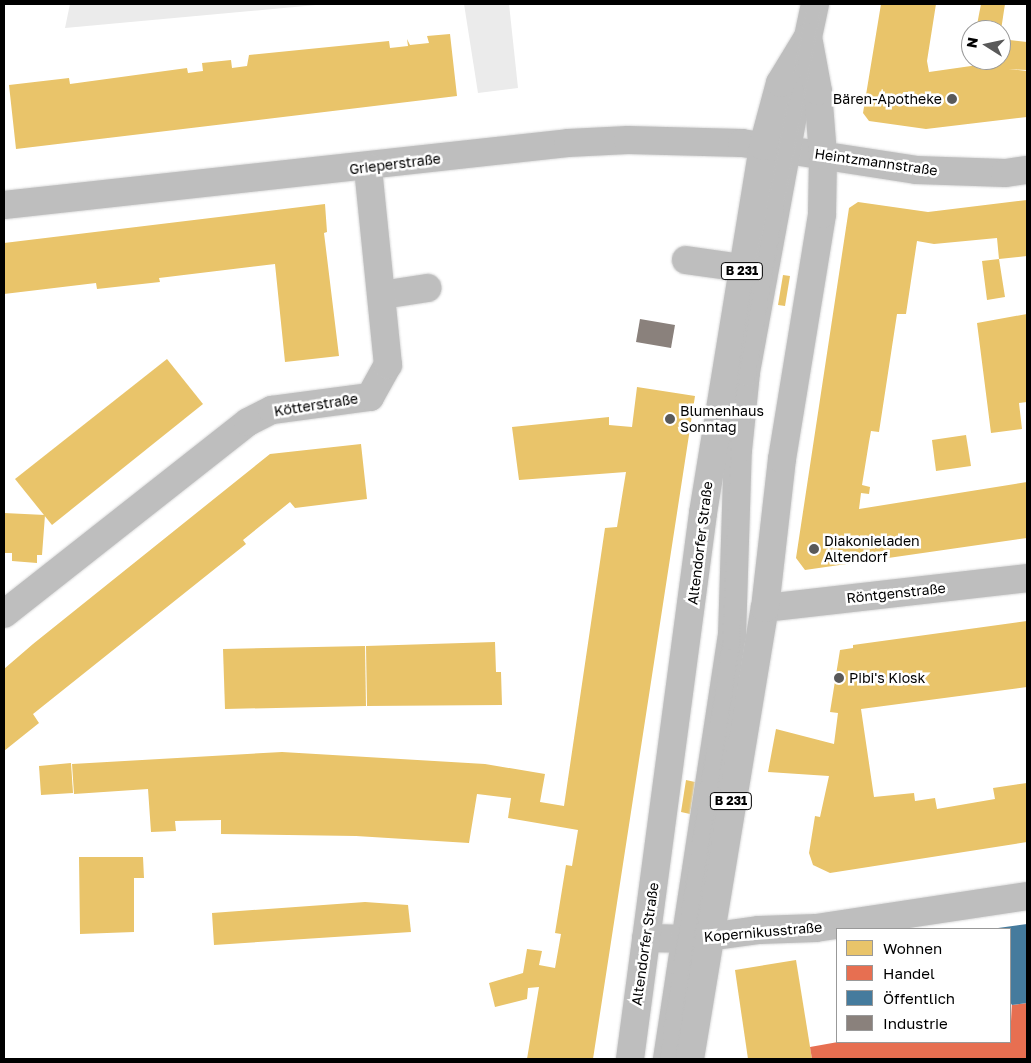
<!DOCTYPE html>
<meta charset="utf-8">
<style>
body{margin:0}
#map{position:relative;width:1031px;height:1063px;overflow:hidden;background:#fff;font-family:"Golos Text",sans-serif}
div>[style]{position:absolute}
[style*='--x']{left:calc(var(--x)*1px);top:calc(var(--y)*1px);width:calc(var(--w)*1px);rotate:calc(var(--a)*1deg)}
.green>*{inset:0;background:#ebebeb}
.homes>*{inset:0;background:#e9c46a}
.shops>*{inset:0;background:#e76f51}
.public>*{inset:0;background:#457b9d}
.industry>*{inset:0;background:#8a817c}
.roads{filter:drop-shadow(0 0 1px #dbdbdb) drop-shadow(0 0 1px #dbdbdb)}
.minor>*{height:28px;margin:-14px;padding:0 14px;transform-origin:14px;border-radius:14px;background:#bebebe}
.major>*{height:28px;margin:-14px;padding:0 14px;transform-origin:14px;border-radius:14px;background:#bebebe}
.tram>*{height:1px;margin:-0.5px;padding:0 0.5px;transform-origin:0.5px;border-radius:0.5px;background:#bebebe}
.dots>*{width:14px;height:14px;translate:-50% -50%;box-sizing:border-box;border:2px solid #fff;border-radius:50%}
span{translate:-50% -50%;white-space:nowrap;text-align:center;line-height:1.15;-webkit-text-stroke:5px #fff;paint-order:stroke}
.shield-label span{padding:1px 4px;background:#fff;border:1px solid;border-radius:4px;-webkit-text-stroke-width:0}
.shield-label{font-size:12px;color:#000;font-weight:700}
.poi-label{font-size:14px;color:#000}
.right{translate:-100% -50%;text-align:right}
.left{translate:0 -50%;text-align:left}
.street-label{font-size:14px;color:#000}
.frame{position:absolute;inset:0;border:5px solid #000;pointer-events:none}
.legend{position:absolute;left:836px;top:928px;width:175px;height:115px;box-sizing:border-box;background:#fff;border:1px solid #999;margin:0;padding:6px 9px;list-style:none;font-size:15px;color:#000}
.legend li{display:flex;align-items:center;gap:10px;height:25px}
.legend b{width:25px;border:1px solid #999}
.north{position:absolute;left:961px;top:20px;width:50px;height:50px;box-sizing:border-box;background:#fff;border:1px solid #999;border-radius:50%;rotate:280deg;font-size:14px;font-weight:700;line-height:20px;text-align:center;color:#000}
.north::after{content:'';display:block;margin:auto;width:18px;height:22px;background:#595959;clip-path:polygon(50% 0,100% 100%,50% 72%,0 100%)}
</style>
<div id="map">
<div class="green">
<div style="clip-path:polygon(70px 4px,327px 4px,65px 28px)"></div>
<div style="clip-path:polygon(464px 4px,509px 4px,518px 88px,478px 93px)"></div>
</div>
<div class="homes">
<div style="clip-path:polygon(881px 4px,936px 4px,927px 61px,929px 72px,978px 65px,977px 60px,1001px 60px,1001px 39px,1027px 42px,1027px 70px,1008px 69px,1027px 71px,1027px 117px,926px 129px,869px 121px,863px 113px)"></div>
<div style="clip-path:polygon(981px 4px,1005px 4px,1001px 30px,976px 30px)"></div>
<div style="clip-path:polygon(450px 34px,457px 96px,16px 149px,9px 85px,69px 78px,70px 84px,187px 68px,188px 73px,203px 71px,202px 63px,231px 60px,232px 68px,247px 66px,249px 55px,389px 41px,390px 48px,408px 46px,407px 39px,410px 45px,429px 43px,427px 36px)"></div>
<div style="clip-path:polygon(1027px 200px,1027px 256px,999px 259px,1005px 297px,987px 300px,982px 261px,999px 259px,997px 238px,934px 244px,917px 241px,906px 314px,897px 314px,879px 432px,871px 431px,869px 442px,862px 485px,870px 487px,869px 494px,861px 493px,859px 509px,1027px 482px,1027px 538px,805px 570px,796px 558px,849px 208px,858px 202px,928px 212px)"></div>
<div style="clip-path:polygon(325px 204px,327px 232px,324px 233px,339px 356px,285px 362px,275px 264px,159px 278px,160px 282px,97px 289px,96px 283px,4px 294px,4px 243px)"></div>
<div style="clip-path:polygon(783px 275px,790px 276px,785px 306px,778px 305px)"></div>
<div style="clip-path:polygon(1027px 314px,1027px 402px,1019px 403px,1022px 429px,991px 433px,977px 323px)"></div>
<div style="clip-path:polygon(167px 359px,203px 404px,52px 525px,15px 479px)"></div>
<div style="clip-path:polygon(637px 387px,695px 396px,593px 1059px,527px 1059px,539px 987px,528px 988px,527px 999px,495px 1007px,489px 983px,523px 973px,527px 949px,542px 951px,539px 965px,555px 968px,561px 934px,555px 933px,566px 865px,572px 866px,578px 830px,508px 818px,511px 798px,477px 794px,469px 843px,356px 836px,221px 834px,221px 820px,175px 821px,176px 831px,151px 832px,148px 789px,74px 794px,72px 764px,282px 752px,485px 764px,545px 774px,540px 802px,564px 806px,605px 528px,617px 527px,626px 472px,519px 480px,512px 427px,609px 417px,609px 425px,632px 427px)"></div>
<div style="clip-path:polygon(966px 435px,971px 466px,936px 471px,932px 440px)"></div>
<div style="clip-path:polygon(361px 444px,367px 499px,295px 508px,290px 502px,243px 540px,246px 544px,33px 714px,39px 723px,4px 751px,4px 669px,33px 644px,270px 454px)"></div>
<div style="clip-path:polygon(4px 513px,45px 515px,42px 555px,37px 555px,37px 563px,12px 561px,12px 553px,4px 553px)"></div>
<div style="clip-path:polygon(1027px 621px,1027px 687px,861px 709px,874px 797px,914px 793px,915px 801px,935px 798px,937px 809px,995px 799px,993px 788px,1027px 783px,1027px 842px,830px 873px,813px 865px,809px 853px,815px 816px,820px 817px,829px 776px,768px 772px,776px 729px,834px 744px,838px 713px,830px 712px,840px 650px,853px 648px,853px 645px)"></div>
<div style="clip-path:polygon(495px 642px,496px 672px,501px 672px,502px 705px,367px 706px,366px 646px)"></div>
<div style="clip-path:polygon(365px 646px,366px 706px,225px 709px,223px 649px)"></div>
<div style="clip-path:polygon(71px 763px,73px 793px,41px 795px,39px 766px)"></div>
<div style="clip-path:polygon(686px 780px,695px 782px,690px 814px,681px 812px)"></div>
<div style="clip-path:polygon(79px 857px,143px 857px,144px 878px,134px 878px,134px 932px,80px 934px)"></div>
<div style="clip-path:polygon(365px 902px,408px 905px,411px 932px,214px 945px,212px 913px)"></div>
<div style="clip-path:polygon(796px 960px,812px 1059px,748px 1059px,735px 970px)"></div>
</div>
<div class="shops">
<div style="clip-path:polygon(1012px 1001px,1012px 1005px,1027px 1003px,1027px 1059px,812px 1059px,810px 1047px,838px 1042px,1010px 1042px)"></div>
</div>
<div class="public">
<div style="clip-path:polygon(1027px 924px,1027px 1003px,1012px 1005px,1010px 1002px,1010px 929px,998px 928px)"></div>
</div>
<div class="industry">
<div style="clip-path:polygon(640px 319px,675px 325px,671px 348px,636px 342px)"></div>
</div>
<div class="roads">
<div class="minor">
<div style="--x:4;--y:205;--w:567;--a:-6.27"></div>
<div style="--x:568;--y:143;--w:60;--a:-2.9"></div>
<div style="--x:628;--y:140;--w:114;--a:1.5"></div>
<div style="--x:742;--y:143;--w:176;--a:8.8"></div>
<div style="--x:916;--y:170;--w:89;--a:1.9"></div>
<div style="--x:1005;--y:173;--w:22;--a:-8"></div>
<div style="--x:686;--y:260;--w:57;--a:8.1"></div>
<div style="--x:382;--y:295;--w:46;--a:-8.8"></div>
<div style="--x:765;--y:608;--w:264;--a:-6.5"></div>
<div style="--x:4;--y:614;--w:310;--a:-38.2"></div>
<div style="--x:248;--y:422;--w:27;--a:-27"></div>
<div style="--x:272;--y:410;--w:99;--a:-7.6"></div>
<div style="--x:370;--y:397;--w:37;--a:-61"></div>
<div style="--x:388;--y:365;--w:199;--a:-95.8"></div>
<div style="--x:646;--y:938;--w:48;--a:1.2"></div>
<div style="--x:694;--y:939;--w:66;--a:-7.9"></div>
<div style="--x:759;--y:930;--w:57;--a:-2"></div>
<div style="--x:816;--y:928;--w:213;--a:-8.6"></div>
<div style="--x:667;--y:1059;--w:428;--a:-81.3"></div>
<div style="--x:732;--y:636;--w:186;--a:-88.2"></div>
<div style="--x:738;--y:450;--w:78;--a:-84.1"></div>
<div style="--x:746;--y:372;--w:337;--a:-79.6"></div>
</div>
<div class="major">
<div style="--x:630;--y:1059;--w:551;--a:-82.38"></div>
<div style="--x:703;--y:513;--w:372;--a:-80.7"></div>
<div style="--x:763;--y:146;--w:65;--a:-74.9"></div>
<div style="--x:780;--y:83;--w:54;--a:-58.7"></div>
<div style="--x:808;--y:37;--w:34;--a:-78"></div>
<div style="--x:690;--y:1059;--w:457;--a:-80.6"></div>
<div style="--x:765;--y:608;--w:150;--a:-83.5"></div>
<div style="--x:782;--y:459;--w:248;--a:-80.7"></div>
<div style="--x:822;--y:214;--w:59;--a:-89"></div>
<div style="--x:823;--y:155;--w:64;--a:-94.5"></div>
<div style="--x:818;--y:91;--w:55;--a:-100.5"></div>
</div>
</div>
<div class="tram">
<div style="--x:659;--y:1059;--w:420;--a:-81.4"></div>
<div style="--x:722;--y:644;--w:205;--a:-87.5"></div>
<div style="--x:731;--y:439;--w:64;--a:-84.6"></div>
<div style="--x:737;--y:375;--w:103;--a:-81.1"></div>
<div style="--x:753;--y:273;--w:274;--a:-78.6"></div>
<div style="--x:675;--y:1059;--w:419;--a:-81.2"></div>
<div style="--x:739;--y:645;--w:239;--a:-87.4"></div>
<div style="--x:750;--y:406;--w:209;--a:-80.6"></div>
<div style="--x:784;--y:200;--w:199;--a:-79.3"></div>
</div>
<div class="dots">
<div style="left:952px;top:99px;background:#595959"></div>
<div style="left:670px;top:419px;background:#595959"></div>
<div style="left:814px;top:549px;background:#595959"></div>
<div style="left:839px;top:678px;background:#595959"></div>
</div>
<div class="shield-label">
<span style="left:742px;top:271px">B 231</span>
<span style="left:731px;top:801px">B 231</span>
</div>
<div class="poi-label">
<span class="right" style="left:942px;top:99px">Bären-Apotheke</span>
<span class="left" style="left:680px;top:419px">Blumenhaus<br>Sonntag</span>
<span class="left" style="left:824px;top:549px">Diakonieladen<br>Altendorf</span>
<span class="left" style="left:849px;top:678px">Pibi's Kiosk</span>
</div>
<div class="street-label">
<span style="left:876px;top:162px;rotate:8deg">Heintzmannstraße</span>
<span style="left:395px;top:164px;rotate:-7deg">Grieperstraße</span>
<span style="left:316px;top:405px;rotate:-9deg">Kötterstraße</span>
<span style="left:700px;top:543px;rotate:-83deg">Altendorfer Straße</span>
<span style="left:896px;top:593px;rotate:-6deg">Röntgenstraße</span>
<span style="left:763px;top:932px;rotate:-5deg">Kopernikusstraße</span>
<span style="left:645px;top:944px;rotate:-82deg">Altendorfer Straße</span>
</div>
<div class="frame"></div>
<ul class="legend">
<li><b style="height:14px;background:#e9c46a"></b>Wohnen</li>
<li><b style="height:14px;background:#e76f51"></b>Handel</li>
<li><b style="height:14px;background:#457b9d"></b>Öffentlich</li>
<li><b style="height:14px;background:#8a817c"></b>Industrie</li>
</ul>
<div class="north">N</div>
</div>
